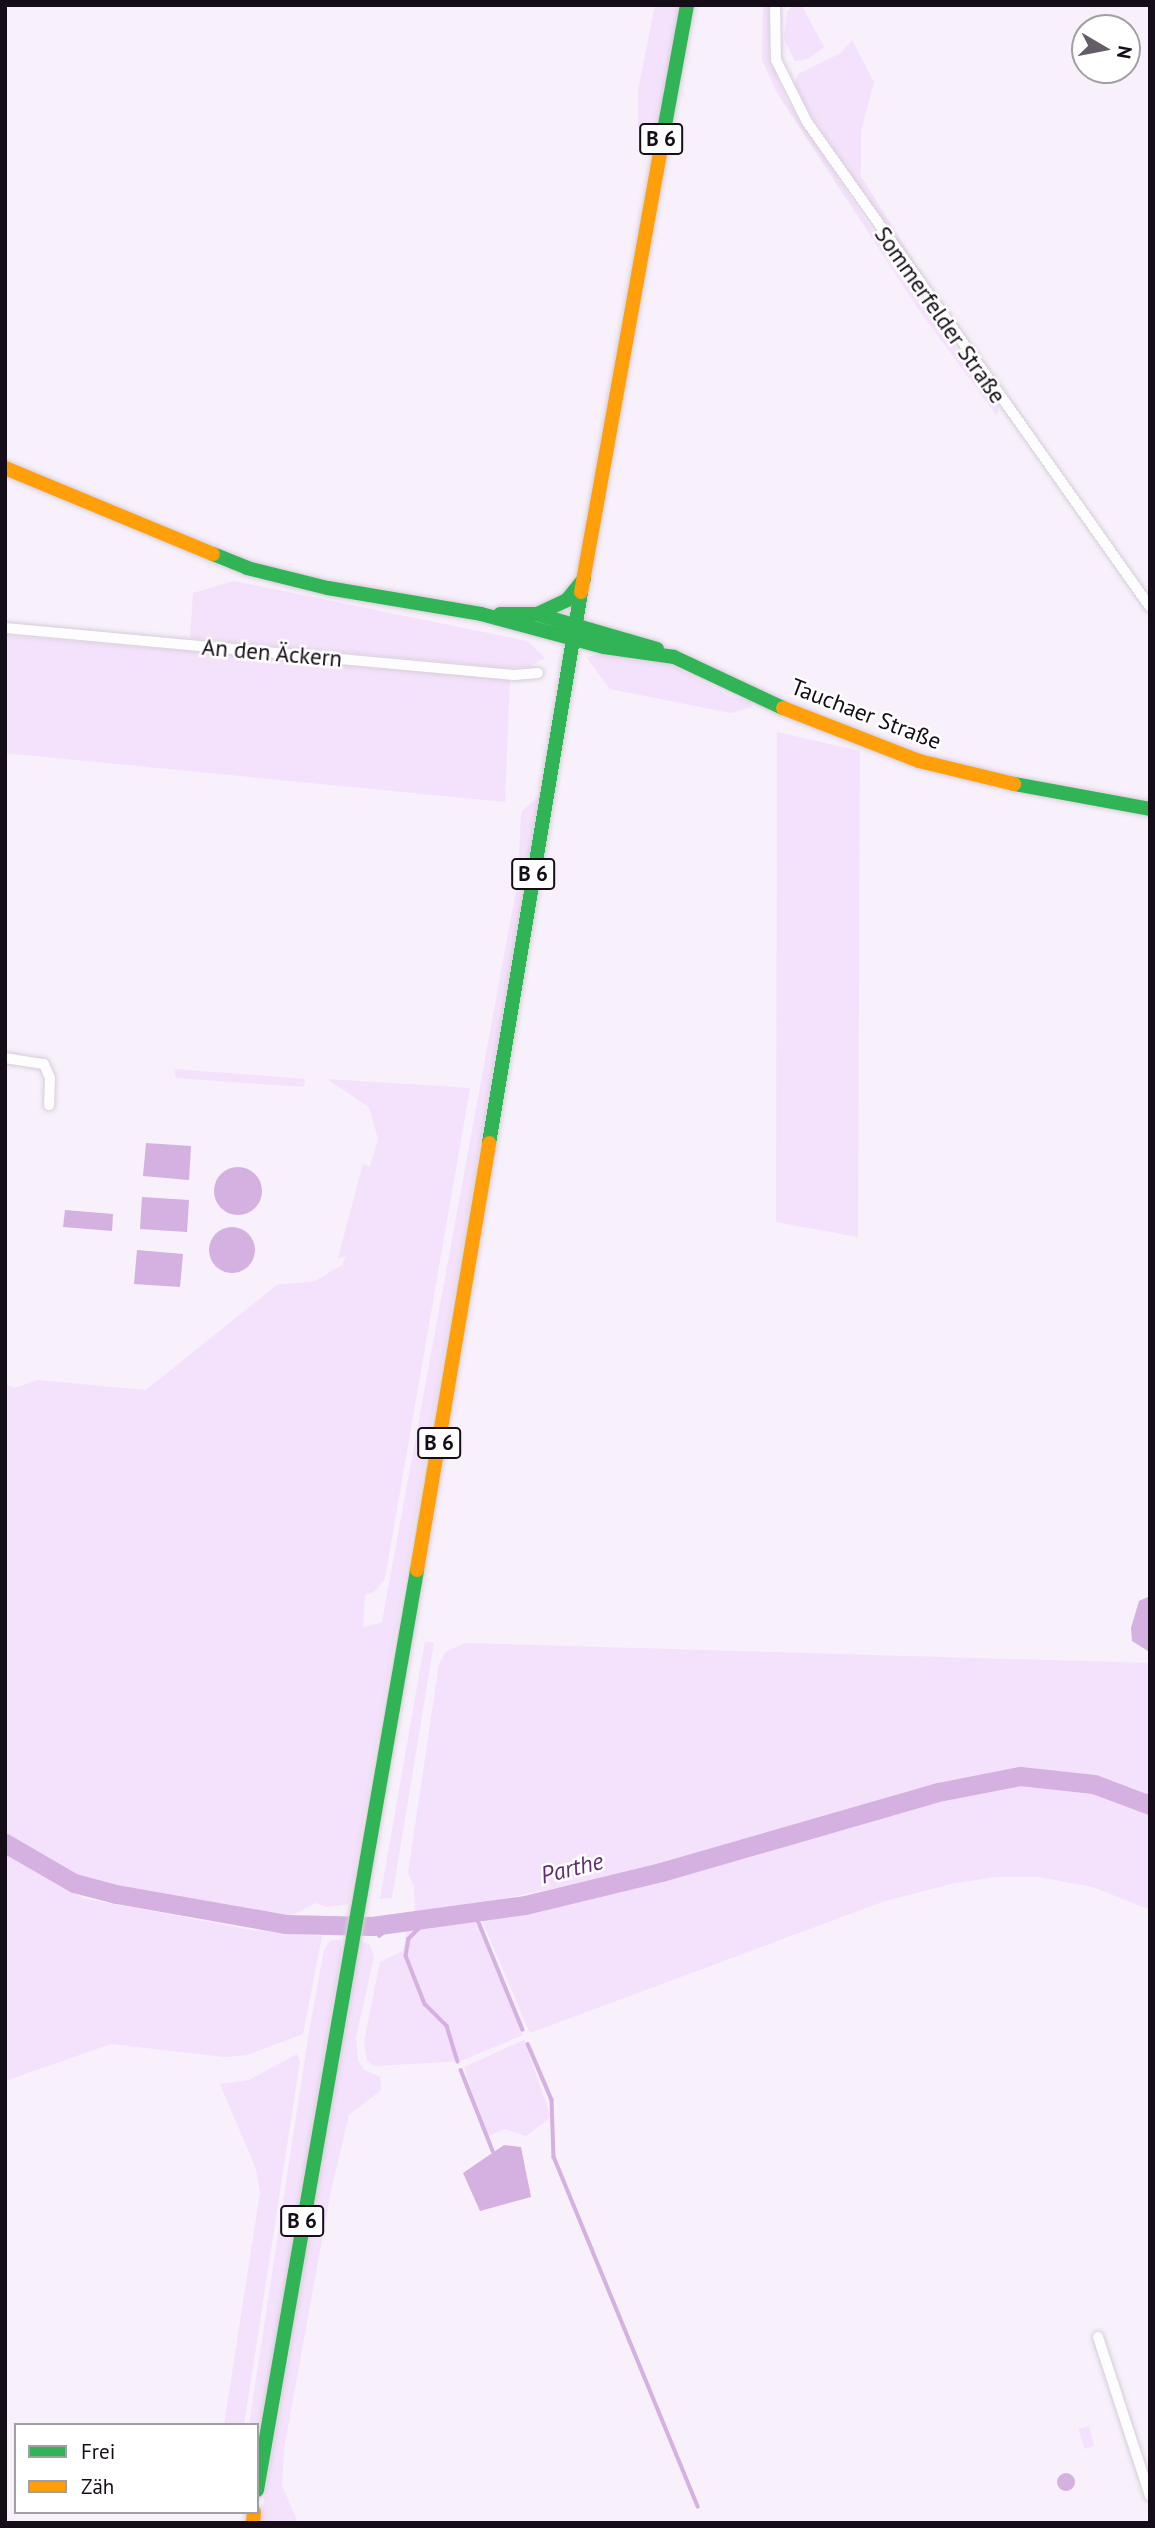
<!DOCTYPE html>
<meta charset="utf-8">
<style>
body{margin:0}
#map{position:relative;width:1155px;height:2528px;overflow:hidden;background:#f8f0fb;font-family:"PT Sans",sans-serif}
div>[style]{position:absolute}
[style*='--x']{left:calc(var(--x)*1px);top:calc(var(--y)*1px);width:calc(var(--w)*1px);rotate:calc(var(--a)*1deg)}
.green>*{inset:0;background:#f4e1fb}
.water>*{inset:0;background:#d4b1e0}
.round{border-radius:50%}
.stream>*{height:3.5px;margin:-1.75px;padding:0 1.75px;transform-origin:1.75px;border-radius:1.75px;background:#d4b1e0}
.river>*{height:19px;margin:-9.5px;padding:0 9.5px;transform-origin:9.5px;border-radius:9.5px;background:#d4b1e0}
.roads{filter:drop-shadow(0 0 2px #d4cdd7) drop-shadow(0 0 2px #d4cdd7)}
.street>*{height:10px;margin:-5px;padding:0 5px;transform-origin:5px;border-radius:5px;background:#fefdfe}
.fast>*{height:14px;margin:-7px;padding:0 7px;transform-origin:7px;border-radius:7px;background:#30b455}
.slow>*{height:14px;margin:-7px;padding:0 7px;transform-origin:7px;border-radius:7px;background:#ff9f0a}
span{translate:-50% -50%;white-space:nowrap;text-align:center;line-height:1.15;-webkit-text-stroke:5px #fff;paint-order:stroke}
.shield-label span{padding:2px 5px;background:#fff;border:2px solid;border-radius:5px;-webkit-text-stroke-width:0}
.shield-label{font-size:21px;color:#150e18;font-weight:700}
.street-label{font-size:23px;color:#150e18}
.water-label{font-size:24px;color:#622b75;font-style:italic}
.frame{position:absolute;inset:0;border:7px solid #150e18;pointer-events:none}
.legend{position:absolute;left:14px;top:2423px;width:245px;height:91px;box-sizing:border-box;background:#fff;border:2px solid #a19fa3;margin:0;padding:9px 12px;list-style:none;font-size:21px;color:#150e18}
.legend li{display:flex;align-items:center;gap:14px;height:35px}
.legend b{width:35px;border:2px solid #a19fa3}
.north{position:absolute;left:1071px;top:14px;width:70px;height:70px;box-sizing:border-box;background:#fff;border:2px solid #a19fa3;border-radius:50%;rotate:100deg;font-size:19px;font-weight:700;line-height:28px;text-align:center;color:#150e18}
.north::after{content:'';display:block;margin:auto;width:24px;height:32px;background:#645d67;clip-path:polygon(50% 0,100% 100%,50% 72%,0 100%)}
</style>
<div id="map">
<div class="green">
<div style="clip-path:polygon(655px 5px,684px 5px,653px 151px,643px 147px,638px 125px,638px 91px)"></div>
<div style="clip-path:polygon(763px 5px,770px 5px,769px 56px,785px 97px,892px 260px,999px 407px,997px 416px,919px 310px,777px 93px,762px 60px)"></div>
<div style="clip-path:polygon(793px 5px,802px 6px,824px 47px,808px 59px,795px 61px,784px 39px,787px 12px)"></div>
<div style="clip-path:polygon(852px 40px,874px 82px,861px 131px,861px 176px,974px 358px,793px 89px,798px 74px,841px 53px)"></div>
<div style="clip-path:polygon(234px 581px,527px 641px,545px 658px,528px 667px,509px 668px,190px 638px,193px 593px)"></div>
<div style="clip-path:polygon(5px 635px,510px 680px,505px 802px,5px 753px)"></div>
<div style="clip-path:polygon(608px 653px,668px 663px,729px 696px,751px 701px,752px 707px,731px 713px,610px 689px,586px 657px)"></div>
<div style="clip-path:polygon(777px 732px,860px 751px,858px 1237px,776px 1222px)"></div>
<div style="clip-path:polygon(540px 795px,349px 1904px,327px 1907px,316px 1903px,287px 1918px,219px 1910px,73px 1879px,5px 1837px,5px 1384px,15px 1388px,37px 1380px,146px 1390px,277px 1285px,315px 1281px,342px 1265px,346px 1257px,338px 1258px,363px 1164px,370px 1167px,378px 1139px,369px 1107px,327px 1079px,470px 1088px,385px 1578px,374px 1592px,365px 1595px,363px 1628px,382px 1622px,518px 879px,521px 812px)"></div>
<div style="clip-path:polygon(174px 1069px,305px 1079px,304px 1087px,176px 1078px)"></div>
<div style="clip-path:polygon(425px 1641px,434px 1643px,392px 1898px,380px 1899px)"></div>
<div style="clip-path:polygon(465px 1643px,1150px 1663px,1150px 1797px,1066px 1776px,1009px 1772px,944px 1785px,675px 1863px,415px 1917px,414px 1887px,408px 1873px,439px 1664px,446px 1652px)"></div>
<div style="clip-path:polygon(1019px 1782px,1098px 1792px,1150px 1808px,1150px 1910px,1093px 1887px,1038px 1877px,996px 1877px,955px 1883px,885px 1901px,530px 2033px,481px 1918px)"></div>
<div style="clip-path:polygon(5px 1854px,82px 1898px,251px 1930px,322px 1936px,303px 2034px,247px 2055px,225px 2057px,111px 2044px,5px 2081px)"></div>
<div style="clip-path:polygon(475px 1919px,523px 2035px,461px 2061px,374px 2066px,367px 2060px,364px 2042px,380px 1962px,403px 1951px,407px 1929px)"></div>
<div style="clip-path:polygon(341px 1939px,341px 1955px,257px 2451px,257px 2425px,249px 2425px,309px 2032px,324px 1950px,330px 1941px)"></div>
<div style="clip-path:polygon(359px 1940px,370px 1945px,374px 1957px,356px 2037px,358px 2060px,364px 2070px,380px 2077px,381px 2090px,349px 2115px,331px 2190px,284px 2449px,282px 2486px,298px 2523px,260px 2523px)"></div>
<div style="clip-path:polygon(524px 2040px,551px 2117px,526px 2136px,505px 2129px,486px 2137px,464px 2067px)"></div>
<div style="clip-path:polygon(297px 2054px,300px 2061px,244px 2425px,224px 2425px,260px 2193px,256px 2169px,220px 2084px,249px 2080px)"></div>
<div style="clip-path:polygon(1089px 2426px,1094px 2446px,1085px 2449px,1078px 2429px)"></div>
</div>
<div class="water">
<div style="clip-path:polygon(146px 1143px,191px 1146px,189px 1180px,143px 1176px)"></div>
<div class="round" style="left:214px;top:1167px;width:48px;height:48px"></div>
<div style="clip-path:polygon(142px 1197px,189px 1200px,187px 1232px,140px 1229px)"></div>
<div style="clip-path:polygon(65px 1210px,113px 1214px,112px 1231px,63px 1227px)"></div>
<div class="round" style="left:209px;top:1227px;width:46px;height:46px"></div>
<div style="clip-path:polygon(137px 1250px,183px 1254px,180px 1287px,134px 1284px)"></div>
<div style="clip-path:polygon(1150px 1596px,1150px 1651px,1148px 1651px,1132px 1641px,1131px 1628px,1139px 1601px)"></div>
<div style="clip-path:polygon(504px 2145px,521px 2147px,531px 2197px,480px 2211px,463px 2173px)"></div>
<div class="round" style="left:1057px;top:2473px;width:18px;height:18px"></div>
</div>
<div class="stream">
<div style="--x:475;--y:1913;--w:126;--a:67.7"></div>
<div style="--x:428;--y:1920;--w:27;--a:135"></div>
<div style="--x:409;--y:1939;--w:17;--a:100"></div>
<div style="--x:406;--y:1956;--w:52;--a:68.4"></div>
<div style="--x:425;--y:2004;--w:31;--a:45"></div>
<div style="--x:447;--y:2026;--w:37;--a:73"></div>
<div style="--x:379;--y:1936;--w:21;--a:-37"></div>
<div style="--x:528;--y:2044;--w:61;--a:66.8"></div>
<div style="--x:552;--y:2100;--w:57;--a:88"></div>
<div style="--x:554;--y:2157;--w:378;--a:67.6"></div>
<div style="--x:461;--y:2070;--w:87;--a:68.4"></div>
</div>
<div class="river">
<div style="--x:5;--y:1843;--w:80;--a:30.1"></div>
<div style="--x:74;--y:1883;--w:43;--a:14.7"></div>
<div style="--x:116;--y:1894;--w:173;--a:10"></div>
<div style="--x:286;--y:1924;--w:86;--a:1.3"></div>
<div style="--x:372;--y:1926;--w:154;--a:-7.8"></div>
<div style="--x:525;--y:1905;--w:140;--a:-13.6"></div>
<div style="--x:661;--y:1872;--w:288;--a:-16.1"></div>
<div style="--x:938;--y:1792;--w:84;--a:-11"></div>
<div style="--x:1020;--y:1776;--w:74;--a:6.2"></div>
<div style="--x:1094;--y:1784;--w:60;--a:20.6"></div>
</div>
<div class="roads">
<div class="street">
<div style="--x:775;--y:5;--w:55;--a:89"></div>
<div style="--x:776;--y:60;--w:69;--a:63.4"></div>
<div style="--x:807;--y:122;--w:594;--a:54.73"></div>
<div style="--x:5;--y:628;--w:511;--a:5.28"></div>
<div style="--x:514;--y:675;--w:24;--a:-5"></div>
<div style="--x:5;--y:1058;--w:39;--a:9"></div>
<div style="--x:44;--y:1064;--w:15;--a:67"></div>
<div style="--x:50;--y:1078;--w:27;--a:92"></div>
<div style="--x:1098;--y:2337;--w:167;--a:71.9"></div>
</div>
<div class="fast">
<div style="--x:663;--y:136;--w:133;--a:-79.6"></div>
<div style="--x:213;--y:554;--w:37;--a:22"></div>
<div style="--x:247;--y:568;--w:83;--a:13.9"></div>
<div style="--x:328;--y:588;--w:155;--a:9.6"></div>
<div style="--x:481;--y:614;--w:127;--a:15"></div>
<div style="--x:604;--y:647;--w:71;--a:8.1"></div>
<div style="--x:674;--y:657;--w:120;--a:25.1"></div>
<div style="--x:500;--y:614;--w:36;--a:0"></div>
<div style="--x:536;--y:614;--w:126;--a:16.1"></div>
<div style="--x:537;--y:614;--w:33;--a:-25"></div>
<div style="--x:567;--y:600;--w:27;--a:-51"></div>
<div style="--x:1014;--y:784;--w:138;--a:10.4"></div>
<div style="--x:489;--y:1143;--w:559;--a:-80.52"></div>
<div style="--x:257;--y:2490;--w:934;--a:-80.13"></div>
</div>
<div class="slow">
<div style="--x:5;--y:468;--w:225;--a:22.5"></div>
<div style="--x:581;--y:592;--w:463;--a:-79.8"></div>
<div style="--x:783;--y:708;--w:146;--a:21.3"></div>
<div style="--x:919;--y:761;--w:98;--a:13.6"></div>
<div style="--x:417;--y:1570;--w:433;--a:-80.4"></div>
<div style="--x:253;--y:2523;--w:11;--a:-85"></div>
</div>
</div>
<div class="shield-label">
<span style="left:661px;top:139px">B 6</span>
<span style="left:533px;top:874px">B 6</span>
<span style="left:439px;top:1443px">B 6</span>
<span style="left:302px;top:2221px">B 6</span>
</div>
<div class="street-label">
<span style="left:940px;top:315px;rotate:55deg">Sommerfelder Straße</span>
<span style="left:272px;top:653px;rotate:5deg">An den Äckern</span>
<span style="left:866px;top:714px;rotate:21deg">Tauchaer Straße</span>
</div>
<div class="water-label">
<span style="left:572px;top:1868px;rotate:-14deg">Parthe</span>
</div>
<div class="frame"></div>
<ul class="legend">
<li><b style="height:9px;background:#30b455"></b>Frei</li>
<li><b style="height:9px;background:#ff9f0a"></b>Zäh</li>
</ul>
<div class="north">N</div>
</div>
